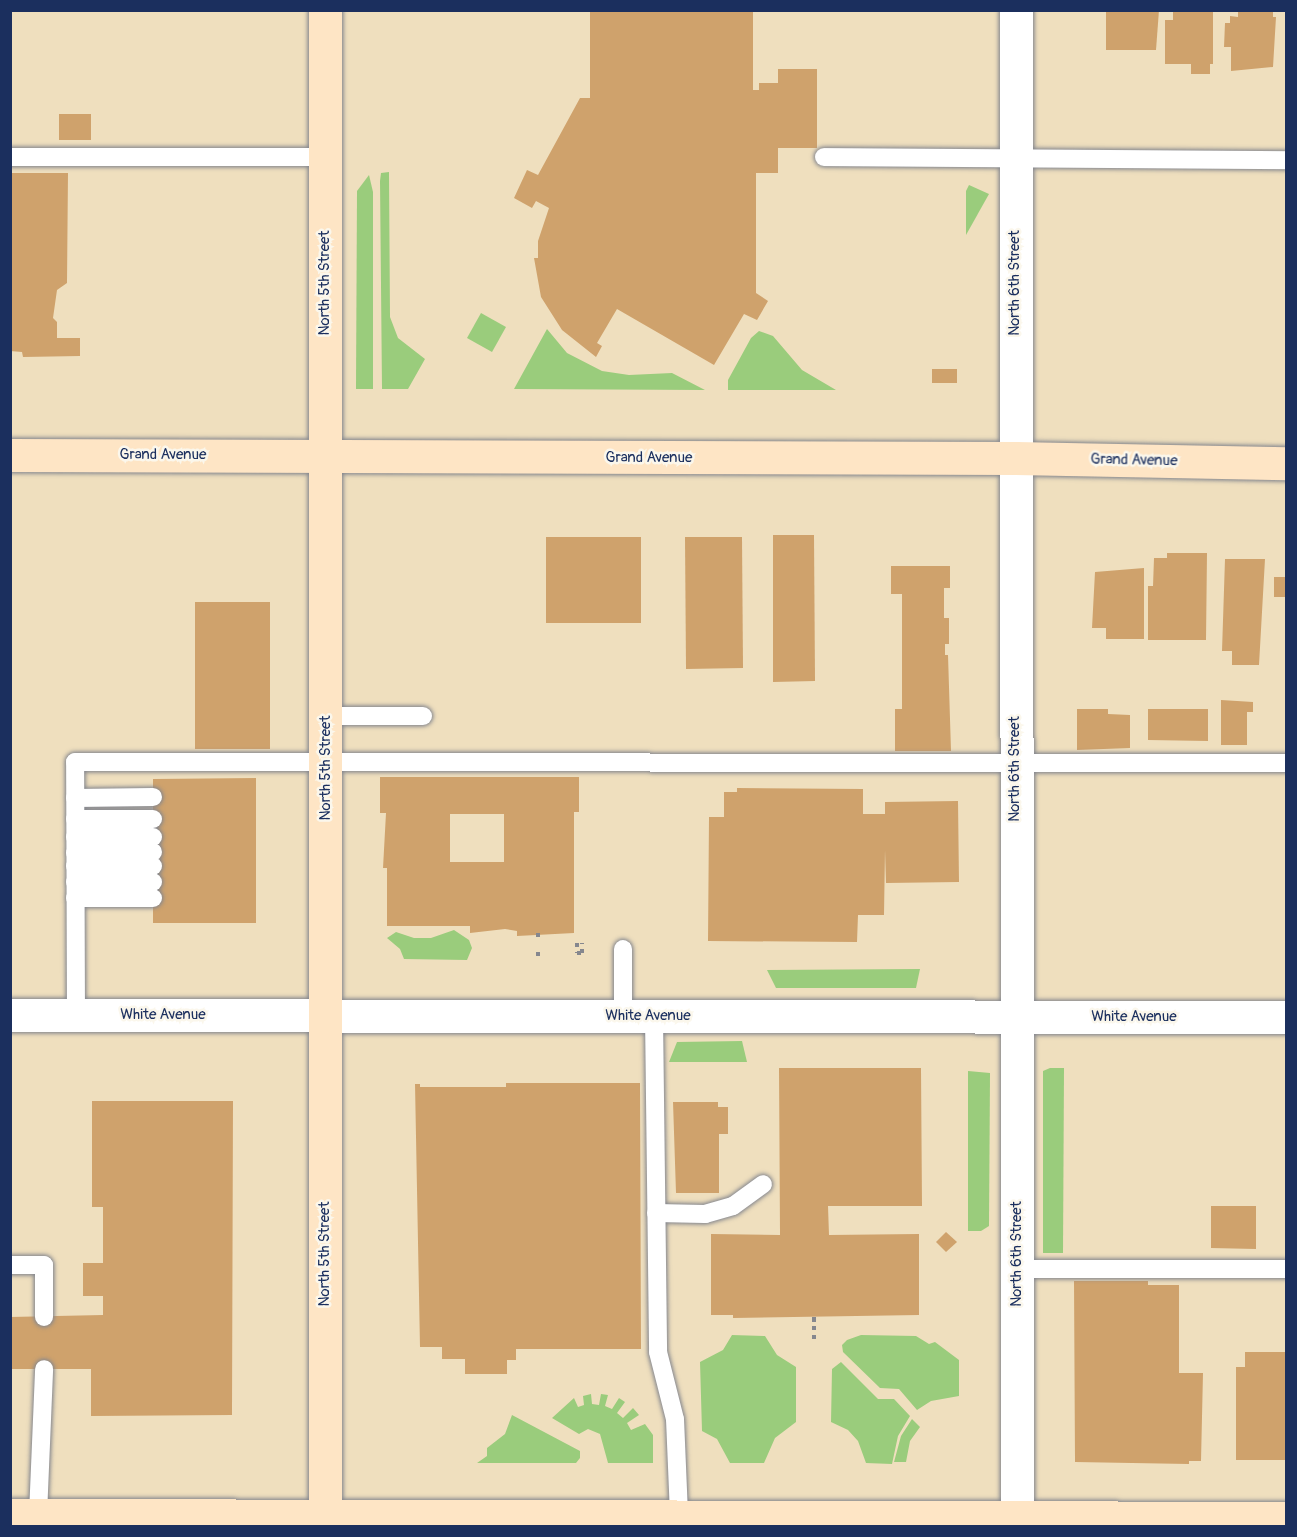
<!DOCTYPE html>
<style>
body{margin:0}
#map{position:relative;width:1297px;height:1537px;overflow:hidden;background:#efdfbe;font-family:Pangolin,sans-serif}
div>[style]{position:absolute}
[style*='--x']{left:calc(var(--x)*1px);top:calc(var(--y)*1px);width:calc(var(--w)*1px);rotate:calc(var(--a)*1deg)}
.green>*{inset:0;background:#9acc7c}
.building>*{inset:0;background:#cfa26c}
.path>*{height:4px;margin-top:-2px;transform-origin:0;background:repeating-linear-gradient(90deg,#85878e 0 4.5px,transparent 0 9px)}
.roads{filter:drop-shadow(0 0 2px #85878e) drop-shadow(0 0 2px #85878e)}
.lane>*{height:18px;margin:-9px;padding:0 9px;transform-origin:9px;border-radius:9px;background:#fff}
.street>*{height:33px;margin:-16.5px;padding:0 16.5px;transform-origin:16.5px;border-radius:16.5px;background:#fff}
.secondary>*{height:33px;margin:-16.5px;padding:0 16.5px;transform-origin:16.5px;border-radius:16.5px;background:#fee5c5}
span{translate:-50% -50%;white-space:nowrap;text-align:center;line-height:1.15;-webkit-text-stroke:5px #fbf7ec;paint-order:stroke}
.street-label{font-size:15px;color:#1b2f5e}
.frame{position:absolute;inset:0;border:12px solid #1b2f5e;pointer-events:none}
</style>
<div id="map">
<div class="green">
<div style="clip-path:polygon(389px 172px,390px 317px,398px 338px,425px 359px,408px 389px,382px 389px,380px 181px,381px 173px)"></div>
<div style="clip-path:polygon(369px 175px,373px 192px,373px 389px,356px 389px,357px 191px)"></div>
<div style="clip-path:polygon(969px 185px,989px 194px,966px 235px,966px 191px)"></div>
<div style="clip-path:polygon(481px 313px,506px 327px,492px 352px,467px 338px)"></div>
<div style="clip-path:polygon(547px 329px,567px 353px,602px 371px,629px 375px,672px 373px,705px 390px,514px 389px)"></div>
<div style="clip-path:polygon(759px 331px,773px 336px,802px 370px,836px 390px,728px 390px,728px 380px,751px 338px)"></div>
<div style="clip-path:polygon(454px 930px,469px 940px,472px 948px,467px 960px,404px 959px,400px 949px,387px 938px,396px 932px,414px 938px,431px 938px)"></div>
<div style="clip-path:polygon(920px 969px,916px 988px,776px 988px,767px 970px)"></div>
<div style="clip-path:polygon(742px 1041px,747px 1062px,669px 1062px,677px 1042px)"></div>
<div style="clip-path:polygon(1050px 1068px,1064px 1068px,1063px 1253px,1043px 1253px,1043px 1071px)"></div>
<div style="clip-path:polygon(968px 1071px,990px 1073px,989px 1226px,981px 1231px,968px 1231px)"></div>
<div style="clip-path:polygon(732px 1335px,765px 1336px,777px 1355px,796px 1367px,796px 1422px,775px 1438px,764px 1463px,730px 1463px,717px 1439px,702px 1431px,700px 1362px,723px 1350px)"></div>
<div style="clip-path:polygon(861px 1335px,916px 1336px,929px 1344px,935px 1342px,959px 1360px,959px 1396px,931px 1401px,917px 1410px,899px 1389px,880px 1388px,843px 1352px,842px 1345px,847px 1340px)"></div>
<div style="clip-path:polygon(841px 1362px,878px 1399px,894px 1399px,910px 1416px,898px 1436px,892px 1464px,866px 1463px,858px 1441px,848px 1430px,831px 1422px,832px 1369px)"></div>
<div style="clip-path:polygon(591px 1394px,592px 1404px,599px 1405px,601px 1394px,608px 1395px,605px 1406px,612px 1409px,619px 1398px,625px 1402px,617px 1413px,623px 1418px,633px 1408px,639px 1415px,627px 1423px,631px 1430px,645px 1424px,653px 1435px,653px 1463px,608px 1463px,600px 1434px,588px 1429px,579px 1434px,552px 1418px,574px 1398px,578px 1407px,584px 1405px,583px 1396px)"></div>
<div style="clip-path:polygon(512px 1415px,580px 1451px,580px 1458px,576px 1463px,477px 1463px,487px 1456px,487px 1448px,505px 1434px)"></div>
<div style="clip-path:polygon(912px 1419px,920px 1427px,910px 1441px,906px 1462px,894px 1462px,901px 1436px)"></div>
</div>
<div class="building">
<div style="clip-path:polygon(590px 10px,753px 10px,753px 90px,759px 90px,759px 83px,778px 83px,778px 69px,817px 69px,817px 148px,778px 148px,778px 173px,756px 173px,756px 293px,768px 301px,757px 320px,744px 314px,714px 365px,617px 309px,597px 343px,602px 346px,596px 357px,562px 330px,541px 297px,534px 258px,538px 258px,538px 241px,549px 208px,536px 201px,532px 208px,514px 198px,527px 170px,538px 175px,580px 98px,590px 98px)"></div>
<div style="clip-path:polygon(1106px 10px,1159px 10px,1156px 50px,1106px 50px)"></div>
<div style="clip-path:polygon(1173px 10px,1213px 10px,1213px 64px,1210px 64px,1210px 74px,1191px 74px,1191px 64px,1165px 64px,1165px 20px,1173px 20px)"></div>
<div style="clip-path:polygon(1238px 10px,1273px 10px,1273px 17px,1276px 17px,1273px 67px,1231px 71px,1231px 47px,1224px 47px,1225px 23px,1230px 23px,1230px 16px,1238px 17px)"></div>
<div style="clip-path:polygon(59px 114px,91px 114px,91px 140px,59px 140px)"></div>
<div style="clip-path:polygon(10px 173px,68px 173px,67px 283px,57px 290px,53px 318px,57px 322px,57px 338px,80px 338px,80px 356px,23px 357px,22px 352px,10px 351px)"></div>
<div style="clip-path:polygon(932px 369px,957px 369px,957px 383px,932px 383px)"></div>
<div style="clip-path:polygon(773px 535px,814px 535px,815px 681px,773px 682px)"></div>
<div style="clip-path:polygon(546px 537px,641px 537px,641px 623px,546px 623px)"></div>
<div style="clip-path:polygon(685px 537px,742px 537px,743px 668px,686px 669px)"></div>
<div style="clip-path:polygon(1167px 553px,1207px 553px,1206px 640px,1148px 640px,1148px 586px,1153px 586px,1154px 558px,1167px 558px)"></div>
<div style="clip-path:polygon(1225px 559px,1265px 559px,1259px 665px,1232px 665px,1232px 651px,1222px 651px)"></div>
<div style="clip-path:polygon(891px 566px,950px 566px,950px 588px,944px 588px,944px 618px,949px 618px,949px 644px,945px 644px,945px 655px,948px 655px,951px 751px,895px 751px,895px 709px,902px 709px,902px 594px,891px 594px)"></div>
<div style="clip-path:polygon(1144px 568px,1144px 639px,1106px 639px,1106px 628px,1092px 628px,1095px 572px)"></div>
<div style="clip-path:polygon(1274px 577px,1286px 577px,1286px 597px,1274px 597px)"></div>
<div style="clip-path:polygon(195px 602px,270px 602px,270px 749px,195px 749px)"></div>
<div style="clip-path:polygon(1221px 700px,1253px 702px,1253px 712px,1247px 712px,1247px 745px,1221px 745px)"></div>
<div style="clip-path:polygon(1077px 709px,1108px 709px,1108px 714px,1130px 715px,1130px 748px,1077px 750px)"></div>
<div style="clip-path:polygon(1148px 709px,1208px 709px,1208px 741px,1148px 740px)"></div>
<div style="clip-path:polygon(evenodd,380px 777px,579px 777px,579px 812px,574px 812px,574px 933px,517px 936px,517px 931px,505px 929px,470px 933px,470px 926px,387px 926px,387px 868px,383px 868px,386px 813px,380px 813px,380px 777px,450px 814px,504px 814px,504px 862px,450px 862px,450px 814px)"></div>
<div style="clip-path:polygon(256px 778px,256px 923px,153px 923px,153px 779px)"></div>
<div style="clip-path:polygon(737px 788px,863px 789px,863px 814px,885px 814px,885px 802px,958px 801px,959px 882px,886px 883px,885px 850px,884px 915px,858px 915px,857px 942px,708px 941px,709px 817px,724px 817px,724px 792px,737px 792px)"></div>
<div style="clip-path:polygon(779px 1068px,921px 1068px,922px 1206px,828px 1206px,829px 1235px,919px 1234px,919px 1315px,733px 1318px,733px 1315px,711px 1315px,711px 1234px,780px 1235px)"></div>
<div style="clip-path:polygon(506px 1083px,640px 1083px,641px 1349px,516px 1349px,516px 1360px,507px 1360px,507px 1374px,465px 1374px,465px 1359px,442px 1359px,442px 1347px,420px 1347px,415px 1084px,420px 1084px,420px 1087px,506px 1087px)"></div>
<div style="clip-path:polygon(92px 1101px,233px 1101px,232px 1415px,91px 1416px,91px 1369px,10px 1369px,10px 1317px,103px 1315px,103px 1296px,83px 1296px,83px 1263px,103px 1263px,103px 1207px,92px 1207px)"></div>
<div style="clip-path:polygon(673px 1102px,718px 1102px,718px 1107px,728px 1107px,728px 1134px,719px 1134px,719px 1193px,676px 1193px)"></div>
<div style="clip-path:polygon(1211px 1206px,1256px 1206px,1256px 1249px,1211px 1248px)"></div>
<div style="clip-path:polygon(946px 1232px,957px 1242px,946px 1252px,936px 1242px)"></div>
<div style="clip-path:polygon(1074px 1281px,1148px 1281px,1148px 1285px,1179px 1285px,1179px 1373px,1203px 1373px,1201px 1461px,1189px 1461px,1189px 1464px,1075px 1462px)"></div>
<div style="clip-path:polygon(1245px 1352px,1286px 1352px,1286px 1460px,1236px 1460px,1236px 1367px,1245px 1367px)"></div>
</div>
<div class="path">
<div style="--x:538;--y:933;--w:9;--a:90"></div>
<div style="--x:577;--y:943;--w:10;--a:90"></div>
<div style="--x:577;--y:953;--w:5;--a:0"></div>
<div style="--x:582;--y:953;--w:10;--a:-90"></div>
<div style="--x:538;--y:952;--w:5;--a:90"></div>
<div style="--x:814;--y:1317;--w:25;--a:90"></div>
</div>
<div class="roads">
<div class="lane">
<div style="--x:10;--y:157;--w:315;--a:0"></div>
<div style="--x:824;--y:157;--w:462;--a:0.4"></div>
<div style="--x:326;--y:716;--w:97;--a:0"></div>
<div style="--x:75;--y:798;--w:78;--a:-0.7"></div>
<div style="--x:75;--y:819;--w:78;--a:0"></div>
<div style="--x:75;--y:837;--w:78;--a:0"></div>
<div style="--x:75;--y:853;--w:78;--a:-0.7"></div>
<div style="--x:75;--y:866;--w:78;--a:0"></div>
<div style="--x:75;--y:882;--w:78;--a:0"></div>
<div style="--x:75;--y:898;--w:78;--a:0"></div>
<div style="--x:76;--y:1015;--w:253;--a:-90.2"></div>
<div style="--x:75;--y:762;--w:1211;--a:0.05"></div>
<div style="--x:623;--y:1016;--w:67;--a:-90"></div>
<div style="--x:654;--y:1016;--w:336;--a:89.3"></div>
<div style="--x:658;--y:1352;--w:69;--a:75.8"></div>
<div style="--x:675;--y:1419;--w:97;--a:87.6"></div>
<div style="--x:656;--y:1213;--w:49;--a:1.2"></div>
<div style="--x:705;--y:1214;--w:29;--a:-16"></div>
<div style="--x:733;--y:1206;--w:37;--a:-36"></div>
<div style="--x:10;--y:1265;--w:34;--a:0"></div>
<div style="--x:44;--y:1265;--w:52;--a:90"></div>
<div style="--x:1017;--y:1269;--w:269;--a:0"></div>
<div style="--x:38;--y:1515;--w:146;--a:-87.6"></div>
</div>
<div class="street">
<div style="--x:1016;--y:10;--w:1516;--a:89.96"></div>
<div style="--x:10;--y:1015;--w:1276;--a:0.09"></div>
</div>
<div class="secondary">
<div style="--x:10;--y:455;--w:1005;--a:0.17"></div>
<div style="--x:1015;--y:458;--w:271;--a:1.1"></div>
<div style="--x:10;--y:1515;--w:1276;--a:0.13"></div>
<div style="--x:325;--y:1526;--w:1516;--a:-90"></div>
</div>
</div>
<div class="street-label">
<span style="left:325px;top:283px;rotate:-90deg">North 5th Street</span>
<span style="left:1015px;top:283px;rotate:-90deg">North 6th Street</span>
<span style="left:163px;top:455px">Grand Avenue</span>
<span style="left:649px;top:458px">Grand Avenue</span>
<span style="left:1134px;top:460px;rotate:1deg">Grand Avenue</span>
<span style="left:326px;top:768px;rotate:-90deg">North 5th Street</span>
<span style="left:1015px;top:769px;rotate:-90deg">North 6th Street</span>
<span style="left:163px;top:1015px">White Avenue</span>
<span style="left:648px;top:1016px">White Avenue</span>
<span style="left:1134px;top:1017px">White Avenue</span>
<span style="left:325px;top:1254px;rotate:-90deg">North 5th Street</span>
<span style="left:1017px;top:1254px;rotate:-90deg">North 6th Street</span>
</div>
<div class="frame"></div>
</div>
